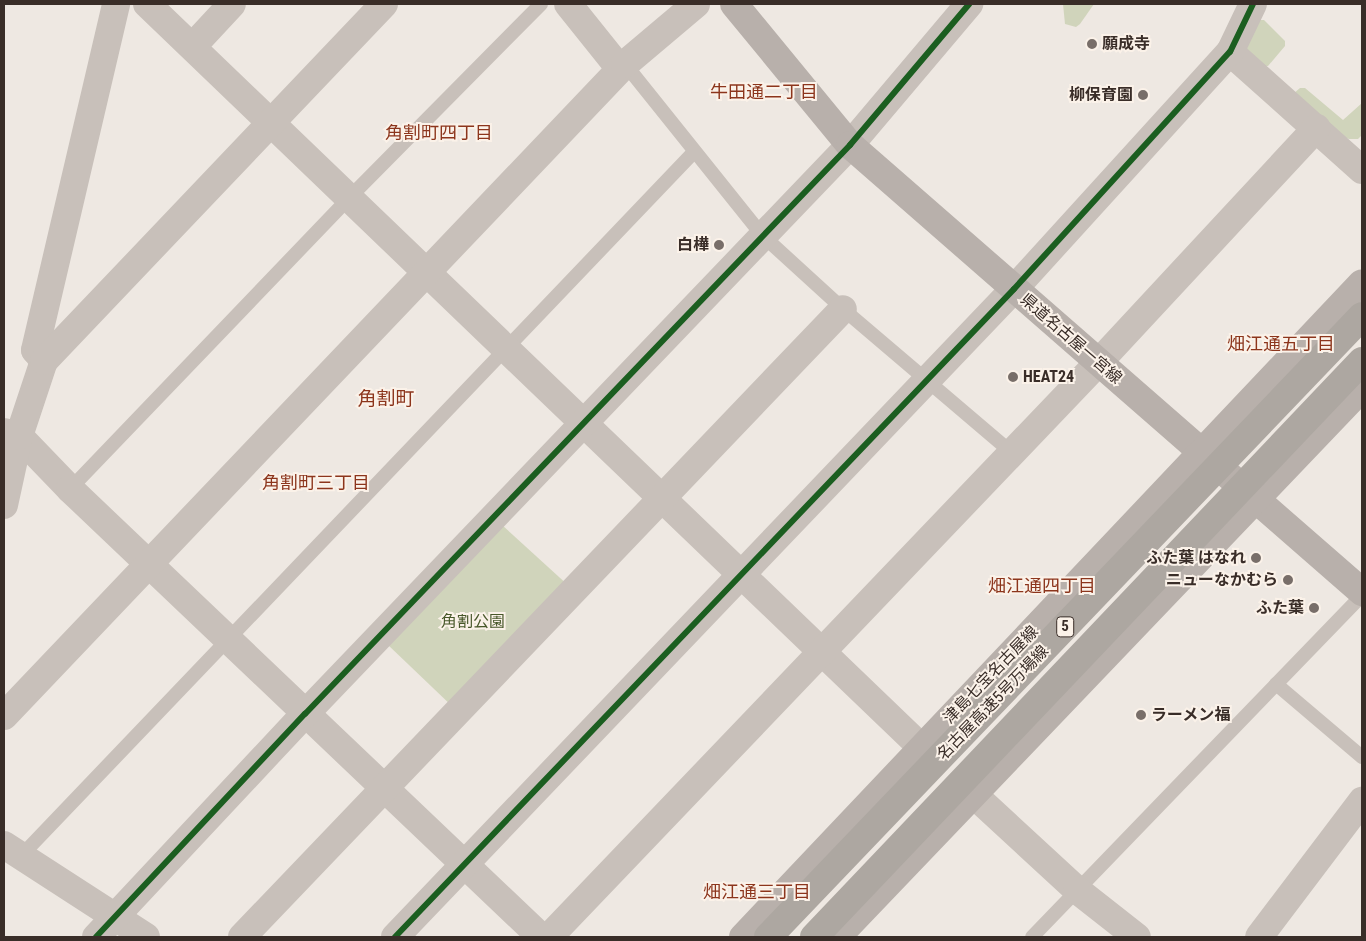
<!DOCTYPE html>
<meta charset="utf-8">
<style>
body{margin:0}
#map{position:relative;width:1366px;height:941px;overflow:hidden;background:#eee8e2;font-family:"Roboto Condensed","Noto Sans JP",sans-serif}
div>[style]{position:absolute}
[style*='--x']{left:calc(var(--x)*1px);top:calc(var(--y)*1px);width:calc(var(--w)*1px);rotate:calc(var(--a)*1deg)}
.green>*{inset:0;background:#d0d4bb}
.service>*{height:14px;margin:-7px;padding:0 7px;transform-origin:7px;border-radius:7px;background:#c8c0ba}
.minor>*{height:28px;margin:-14px;padding:0 14px;transform-origin:14px;border-radius:14px;background:#c8c0ba}
.secondary>*{height:28px;margin:-14px;padding:0 14px;transform-origin:14px;border-radius:14px;background:#b8b0ab}
.motorway-bridge>*{height:28px;margin:-14px;padding:0 14px;transform-origin:14px;border-radius:14px;background:#ada7a1}
.cycleway>*{height:6px;margin:-3px;padding:0 3px;transform-origin:3px;border-radius:3px;background:#1b5e20}
.dots>*{width:14px;height:14px;translate:-50% -50%;box-sizing:border-box;border:2px solid #fbf2e9;border-radius:50%}
span{translate:-50% -50%;white-space:nowrap;text-align:center;line-height:1.15;-webkit-text-stroke:4px #fbf2e9;paint-order:stroke}
.shield-label span{padding:1px 4px;background:#fbf2e9;border:1px solid;border-radius:4px;-webkit-text-stroke-width:0}
.shield-label{font-size:15px;color:#392d28;font-weight:700}
.poi-label{font-size:16px;color:#392d28;font-weight:700}
.left{translate:0 -50%;text-align:left}
.right{translate:-100% -50%;text-align:right}
.street-label{font-size:16px;color:#392d28}
.park-label{font-size:16px;color:#48582a}
.neighbourhood-label{font-size:18px;color:#8c351c}
.quarter-label{font-size:19px;color:#8c351c}
.frame{position:absolute;inset:0;border:5px solid #392d28;pointer-events:none}
</style>
<div id="map">
<div class="green">
<div style="clip-path:polygon(1063px 4px,1094px 4px,1080px 24px,1076px 27px,1065px 24px)"></div>
<div style="clip-path:polygon(1258px 20px,1264px 20px,1285px 41px,1285px 46px,1268px 66px,1263px 66px,1241px 46px)"></div>
<div style="clip-path:polygon(1300px 88px,1305px 88px,1343px 120px,1362px 103px,1362px 135px,1358px 139px,1349px 139px,1337px 134px,1293px 94px)"></div>
<div style="clip-path:polygon(501px 524px,570px 587px,455px 709px,387px 644px)"></div>
</div>
<div class="service">
<div style="--x:625;--y:64;--w:219;--a:51.3"></div>
<div style="--x:762;--y:235;--w:110;--a:42.4"></div>
<div style="--x:843;--y:309;--w:221;--a:40.4"></div>
<div style="--x:70;--y:489;--w:403;--a:-46.2"></div>
<div style="--x:349;--y:198;--w:273;--a:-45.3"></div>
<div style="--x:1276;--y:684;--w:113;--a:40.3"></div>
<div style="--x:21;--y:856;--w:974;--a:-46.29"></div>
<div style="--x:1032;--y:937;--w:475;--a:-46"></div>
</div>
<div class="minor">
<div style="--x:147;--y:4;--w:1074;--a:43.83"></div>
<div style="--x:568;--y:4;--w:83;--a:51.3"></div>
<div style="--x:193;--y:46;--w:57;--a:-47.1"></div>
<div style="--x:1230;--y:52;--w:177;--a:41.8"></div>
<div style="--x:44;--y:361;--w:14;--a:-129"></div>
<div style="--x:35;--y:350;--w:355;--a:-76.8"></div>
<div style="--x:4;--y:432;--w:16;--a:15"></div>
<div style="--x:19;--y:436;--w:74;--a:46.1"></div>
<div style="--x:70;--y:489;--w:650;--a:43.57"></div>
<div style="--x:4;--y:505;--w:71;--a:-77.7"></div>
<div style="--x:19;--y:436;--w:79;--a:-71.6"></div>
<div style="--x:44;--y:361;--w:493;--a:-46.4"></div>
<div style="--x:4;--y:716;--w:900;--a:-46.39"></div>
<div style="--x:625;--y:64;--w:93;--a:-40.2"></div>
<div style="--x:973;--y:794;--w:142;--a:42.7"></div>
<div style="--x:1077;--y:890;--w:76;--a:38.1"></div>
<div style="--x:4;--y:845;--w:169;--a:32.9"></div>
<div style="--x:96;--y:937;--w:306;--a:-46.9"></div>
<div style="--x:305;--y:714;--w:788;--a:-46.23"></div>
<div style="--x:850;--y:145;--w:185;--a:-49.8"></div>
<div style="--x:242;--y:937;--w:869;--a:-46.26"></div>
<div style="--x:395;--y:937;--w:896;--a:-46.31"></div>
<div style="--x:1014;--y:289;--w:321;--a:-47.7"></div>
<div style="--x:1230;--y:52;--w:53;--a:-64.4"></div>
<div style="--x:549;--y:937;--w:794;--a:-46.28"></div>
<div style="--x:1098;--y:363;--w:321;--a:-47.1"></div>
<div style="--x:1259;--y:937;--w:171;--a:-52.9"></div>
</div>
<div class="secondary">
<div style="--x:734;--y:4;--w:183;--a:50.6"></div>
<div style="--x:850;--y:145;--w:680;--a:41.12"></div>
<div style="--x:743;--y:937;--w:900;--a:-46.57"></div>
<div style="--x:837;--y:937;--w:760;--a:-46.28"></div>
</div>
<div class="motorway-bridge">
<div style="--x:768;--y:937;--w:859;--a:-46.27"></div>
<div style="--x:814;--y:937;--w:795;--a:-46.43"></div>
</div>
<div class="cycleway">
<div style="--x:96;--y:937;--w:306;--a:-46.9"></div>
<div style="--x:305;--y:714;--w:788;--a:-46.23"></div>
<div style="--x:850;--y:145;--w:185;--a:-49.8"></div>
<div style="--x:395;--y:937;--w:896;--a:-46.31"></div>
<div style="--x:1014;--y:289;--w:321;--a:-47.7"></div>
<div style="--x:1230;--y:52;--w:53;--a:-64.4"></div>
</div>
<div class="dots">
<div style="left:1092px;top:44px;background:#786e69"></div>
<div style="left:1143px;top:95px;background:#786e69"></div>
<div style="left:719px;top:245px;background:#786e69"></div>
<div style="left:1013px;top:377px;background:#786e69"></div>
<div style="left:1256px;top:558px;background:#786e69"></div>
<div style="left:1288px;top:580px;background:#786e69"></div>
<div style="left:1314px;top:608px;background:#786e69"></div>
<div style="left:1141px;top:715px;background:#786e69"></div>
</div>
<div class="shield-label">
<span style="left:1065px;top:627px">5</span>
</div>
<div class="poi-label">
<span class="left" style="left:1102px;top:44px">願成寺</span>
<span class="right" style="left:1133px;top:95px">柳保育園</span>
<span class="right" style="left:709px;top:245px">白樺</span>
<span class="left" style="left:1023px;top:377px">HEAT24</span>
<span class="right" style="left:1246px;top:558px">ふた葉 はなれ</span>
<span class="right" style="left:1278px;top:580px">ニューなかむら</span>
<span class="right" style="left:1304px;top:608px">ふた葉</span>
<span class="left" style="left:1151px;top:715px">ラーメン福</span>
</div>
<div class="street-label">
<span style="left:1071px;top:339px;rotate:41deg">県道名古屋一宮線</span>
<span style="left:991px;top:675px;rotate:-46deg">津島七宝名古屋線</span>
<span style="left:993px;top:703px;rotate:-46deg">名古屋高速5号万場線</span>
</div>
<div class="park-label">
<span style="left:473px;top:622px">角割公園</span>
</div>
<div class="neighbourhood-label">
<span style="left:764px;top:92px">牛田通二丁目</span>
<span style="left:439px;top:133px">角割町四丁目</span>
<span style="left:1281px;top:344px">畑江通五丁目</span>
<span style="left:316px;top:483px">角割町三丁目</span>
<span style="left:1042px;top:586px">畑江通四丁目</span>
<span style="left:757px;top:892px">畑江通三丁目</span>
</div>
<div class="quarter-label">
<span style="left:386px;top:399px">角割町</span>
</div>
<div class="frame"></div>
</div>
